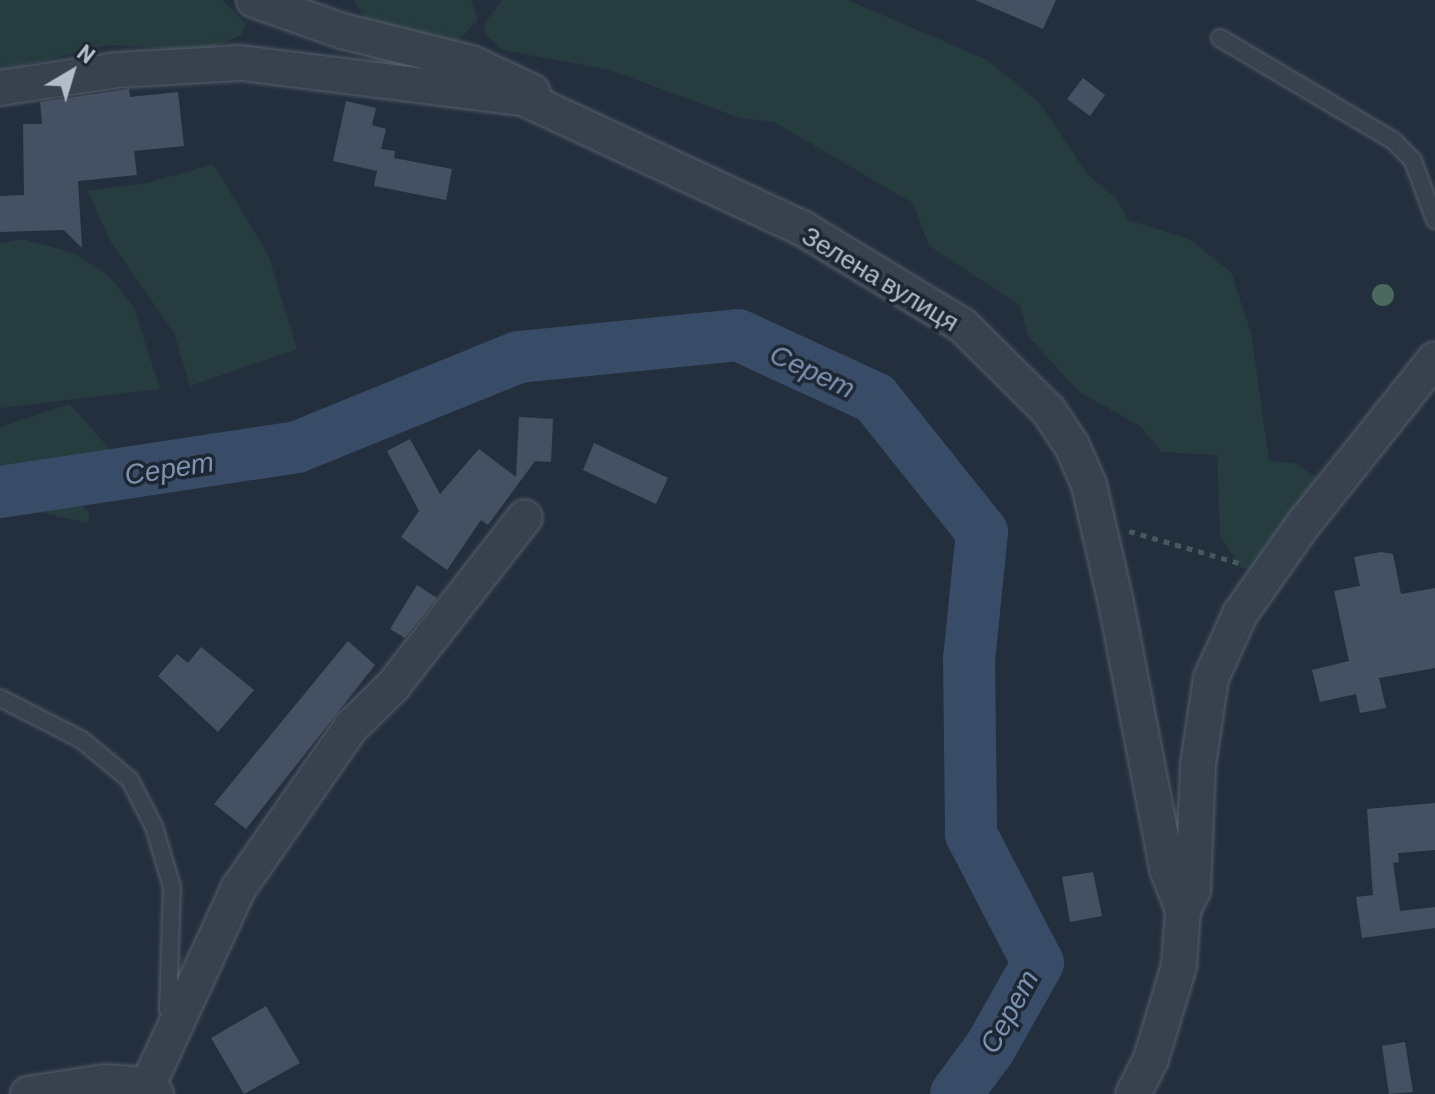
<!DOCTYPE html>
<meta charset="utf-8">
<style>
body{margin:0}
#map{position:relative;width:1435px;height:1094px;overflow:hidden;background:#242f3e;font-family:Barlow,sans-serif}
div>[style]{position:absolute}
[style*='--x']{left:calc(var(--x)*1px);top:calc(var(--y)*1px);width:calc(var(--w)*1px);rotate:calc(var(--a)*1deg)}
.green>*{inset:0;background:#263c3f}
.river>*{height:52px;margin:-26px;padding:0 26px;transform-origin:26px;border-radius:26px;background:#394c67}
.building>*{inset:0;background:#455162}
.path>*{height:5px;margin-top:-2.5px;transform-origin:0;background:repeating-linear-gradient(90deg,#44595c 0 6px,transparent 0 12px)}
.roads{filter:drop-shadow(0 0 2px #565f6c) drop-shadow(0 0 2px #565f6c)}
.service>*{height:16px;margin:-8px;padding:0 8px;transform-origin:8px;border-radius:8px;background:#38414e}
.minor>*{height:34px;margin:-17px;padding:0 17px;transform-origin:17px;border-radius:17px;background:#38414e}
.trees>*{width:22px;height:22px;margin:-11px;border-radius:50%;background:#4b6a5d}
span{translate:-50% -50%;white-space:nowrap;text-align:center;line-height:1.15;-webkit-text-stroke:7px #1d2633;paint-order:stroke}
.street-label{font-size:26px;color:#b4bcc9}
.water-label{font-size:28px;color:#7c92b1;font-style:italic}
.north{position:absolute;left:32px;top:32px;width:80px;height:80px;-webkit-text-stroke:6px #1d2633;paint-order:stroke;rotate:38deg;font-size:22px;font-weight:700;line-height:32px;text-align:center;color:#b4bcc9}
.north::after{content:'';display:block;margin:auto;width:28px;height:36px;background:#b4bcc9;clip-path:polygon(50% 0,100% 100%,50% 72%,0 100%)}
</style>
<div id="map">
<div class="green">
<div style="clip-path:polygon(0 0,223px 0,246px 24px,241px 35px,207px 51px,109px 45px,0 71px)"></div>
<div style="clip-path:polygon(353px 0,471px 0,478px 20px,457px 42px,378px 36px)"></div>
<div style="clip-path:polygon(502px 0,848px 0,987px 60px,1039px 102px,1088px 175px,1117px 199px,1128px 220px,1189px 239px,1231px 272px,1251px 333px,1269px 461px,1294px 463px,1317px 477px,1321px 501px,1252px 569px,1241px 568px,1220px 536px,1217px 455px,1162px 452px,1140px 426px,1079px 392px,1028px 336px,1020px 305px,929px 246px,913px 203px,774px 122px,740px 118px,610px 70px,503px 50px,485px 34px,485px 23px)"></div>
<div style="clip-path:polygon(213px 164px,268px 254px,297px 349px,190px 386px,174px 333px,109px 239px,88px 191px,148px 183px)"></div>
<div style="clip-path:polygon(22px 239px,74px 253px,108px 275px,134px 308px,160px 389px,0 408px,0 244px)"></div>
<div style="clip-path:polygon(70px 404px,113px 453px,108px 466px,41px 488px,0 489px,0 427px)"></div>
<div style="clip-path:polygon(65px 493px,90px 513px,88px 523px,34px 511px,0 514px,0 498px)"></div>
</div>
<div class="river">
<div style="--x:0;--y:492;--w:300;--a:-8.6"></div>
<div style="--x:297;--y:447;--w:240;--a:-22.1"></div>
<div style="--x:519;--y:357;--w:220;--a:-5.7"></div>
<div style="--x:738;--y:335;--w:151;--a:24.7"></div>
<div style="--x:875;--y:398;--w:171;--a:51.4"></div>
<div style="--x:982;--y:532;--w:128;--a:95.8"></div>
<div style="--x:969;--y:659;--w:175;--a:89.3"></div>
<div style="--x:971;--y:834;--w:145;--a:62.6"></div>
<div style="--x:1038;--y:963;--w:98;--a:119.5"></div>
<div style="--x:990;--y:1048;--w:57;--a:126.5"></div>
</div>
<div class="building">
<div style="clip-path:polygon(975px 0,1056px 0,1043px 29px)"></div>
<div style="clip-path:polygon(1083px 78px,1105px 95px,1090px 116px,1067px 99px)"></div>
<div style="clip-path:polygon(129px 89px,130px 97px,178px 92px,184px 146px,134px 151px,137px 175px,78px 181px,82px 248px,64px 230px,0 232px,0 196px,24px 195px,23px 124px,42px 124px,40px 102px)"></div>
<div style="clip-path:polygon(346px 101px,376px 108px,372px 125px,386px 129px,381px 149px,395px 151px,394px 158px,452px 169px,446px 200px,374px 186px,377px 171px,333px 161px)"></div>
<div style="clip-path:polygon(519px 417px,553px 419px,551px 462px,535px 461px,488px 525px,481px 520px,447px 570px,401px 537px,419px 511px,387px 451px,410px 439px,440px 494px,479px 449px,516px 477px)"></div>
<div style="clip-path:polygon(594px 443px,668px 478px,656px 504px,583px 470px)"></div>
<div style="clip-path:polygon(1381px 552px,1393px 554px,1401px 594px,1435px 588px,1435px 668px,1379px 678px,1386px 708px,1360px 713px,1356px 694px,1320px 702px,1312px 670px,1349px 661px,1334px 591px,1360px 586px,1354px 557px)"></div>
<div style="clip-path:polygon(417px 585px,437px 598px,405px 638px,390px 629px)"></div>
<div style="clip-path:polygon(348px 641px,375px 665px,246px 829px,214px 804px)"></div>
<div style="clip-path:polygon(201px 647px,254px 690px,218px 732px,158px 676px,177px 654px,188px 663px)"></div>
<div style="clip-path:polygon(1435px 803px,1435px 850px,1398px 853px,1399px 862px,1393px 863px,1400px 911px,1435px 907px,1435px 928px,1362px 938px,1356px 897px,1373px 895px,1367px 809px)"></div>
<div style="clip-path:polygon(1093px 872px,1102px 916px,1070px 922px,1062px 877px)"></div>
<div style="clip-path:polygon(266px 1006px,300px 1063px,244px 1094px,211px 1038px)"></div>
<div style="clip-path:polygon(1405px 1042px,1413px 1092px,1389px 1094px,1382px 1046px)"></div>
</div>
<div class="path">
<div style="--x:1129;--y:531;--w:115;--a:16.2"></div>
</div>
<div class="roads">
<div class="service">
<div style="--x:1220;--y:38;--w:202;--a:30.6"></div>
<div style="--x:1394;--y:141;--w:28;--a:46"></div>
<div style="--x:1413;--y:161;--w:63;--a:69.6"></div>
<div style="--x:0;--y:698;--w:92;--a:27.1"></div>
<div style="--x:82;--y:740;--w:62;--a:39.8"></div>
<div style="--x:130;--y:780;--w:53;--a:62.9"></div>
<div style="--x:154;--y:827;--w:63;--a:73.3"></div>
<div style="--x:172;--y:887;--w:122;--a:91.9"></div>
<div style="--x:168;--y:1009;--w:11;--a:56"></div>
</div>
<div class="minor">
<div style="--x:254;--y:0;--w:93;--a:19.4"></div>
<div style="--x:342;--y:31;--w:133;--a:13.9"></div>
<div style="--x:471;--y:63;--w:68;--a:25.1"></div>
<div style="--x:0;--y:88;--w:118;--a:-8.7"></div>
<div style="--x:117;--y:70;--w:124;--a:-3.2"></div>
<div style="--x:241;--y:63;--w:284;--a:7.1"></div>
<div style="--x:523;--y:98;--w:308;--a:25"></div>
<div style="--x:802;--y:228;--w:188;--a:31.3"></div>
<div style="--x:963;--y:326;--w:120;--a:44.7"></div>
<div style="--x:1048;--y:410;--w:43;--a:56.3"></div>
<div style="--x:1072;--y:446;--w:43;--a:66.4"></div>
<div style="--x:1089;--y:485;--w:121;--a:77.1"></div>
<div style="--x:1116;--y:603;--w:271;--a:79.1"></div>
<div style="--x:1167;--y:869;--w:44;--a:68.7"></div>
<div style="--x:1183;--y:910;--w:56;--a:94.1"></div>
<div style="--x:1179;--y:966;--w:97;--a:106.8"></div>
<div style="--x:1151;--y:1059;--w:39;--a:117"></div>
<div style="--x:1183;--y:910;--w:22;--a:-63"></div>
<div style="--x:1193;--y:890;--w:125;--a:-87.7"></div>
<div style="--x:1198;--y:765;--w:88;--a:-81.5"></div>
<div style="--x:1211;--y:678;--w:70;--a:-65.6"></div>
<div style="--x:1240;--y:614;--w:113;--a:-54.8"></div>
<div style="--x:1305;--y:522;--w:208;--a:-51.4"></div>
<div style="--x:148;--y:1085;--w:216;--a:-65.3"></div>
<div style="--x:238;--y:889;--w:198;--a:-55.1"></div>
<div style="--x:351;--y:727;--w:59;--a:-44.3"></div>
<div style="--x:393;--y:686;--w:214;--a:-52"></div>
<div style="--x:28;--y:1094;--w:78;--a:-8.9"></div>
<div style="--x:105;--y:1082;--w:43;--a:4"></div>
<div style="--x:148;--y:1085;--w:12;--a:48"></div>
</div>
</div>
<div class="trees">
<div style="left:1383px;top:295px"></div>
</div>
<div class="street-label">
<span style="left:881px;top:278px;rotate:31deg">Зелена вулиця</span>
</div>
<div class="water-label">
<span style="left:813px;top:370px;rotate:25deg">Серет</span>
<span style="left:169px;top:467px;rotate:-9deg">Серет</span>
<span style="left:1008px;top:1011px;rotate:-61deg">Серет</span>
</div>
<div class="north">N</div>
</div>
